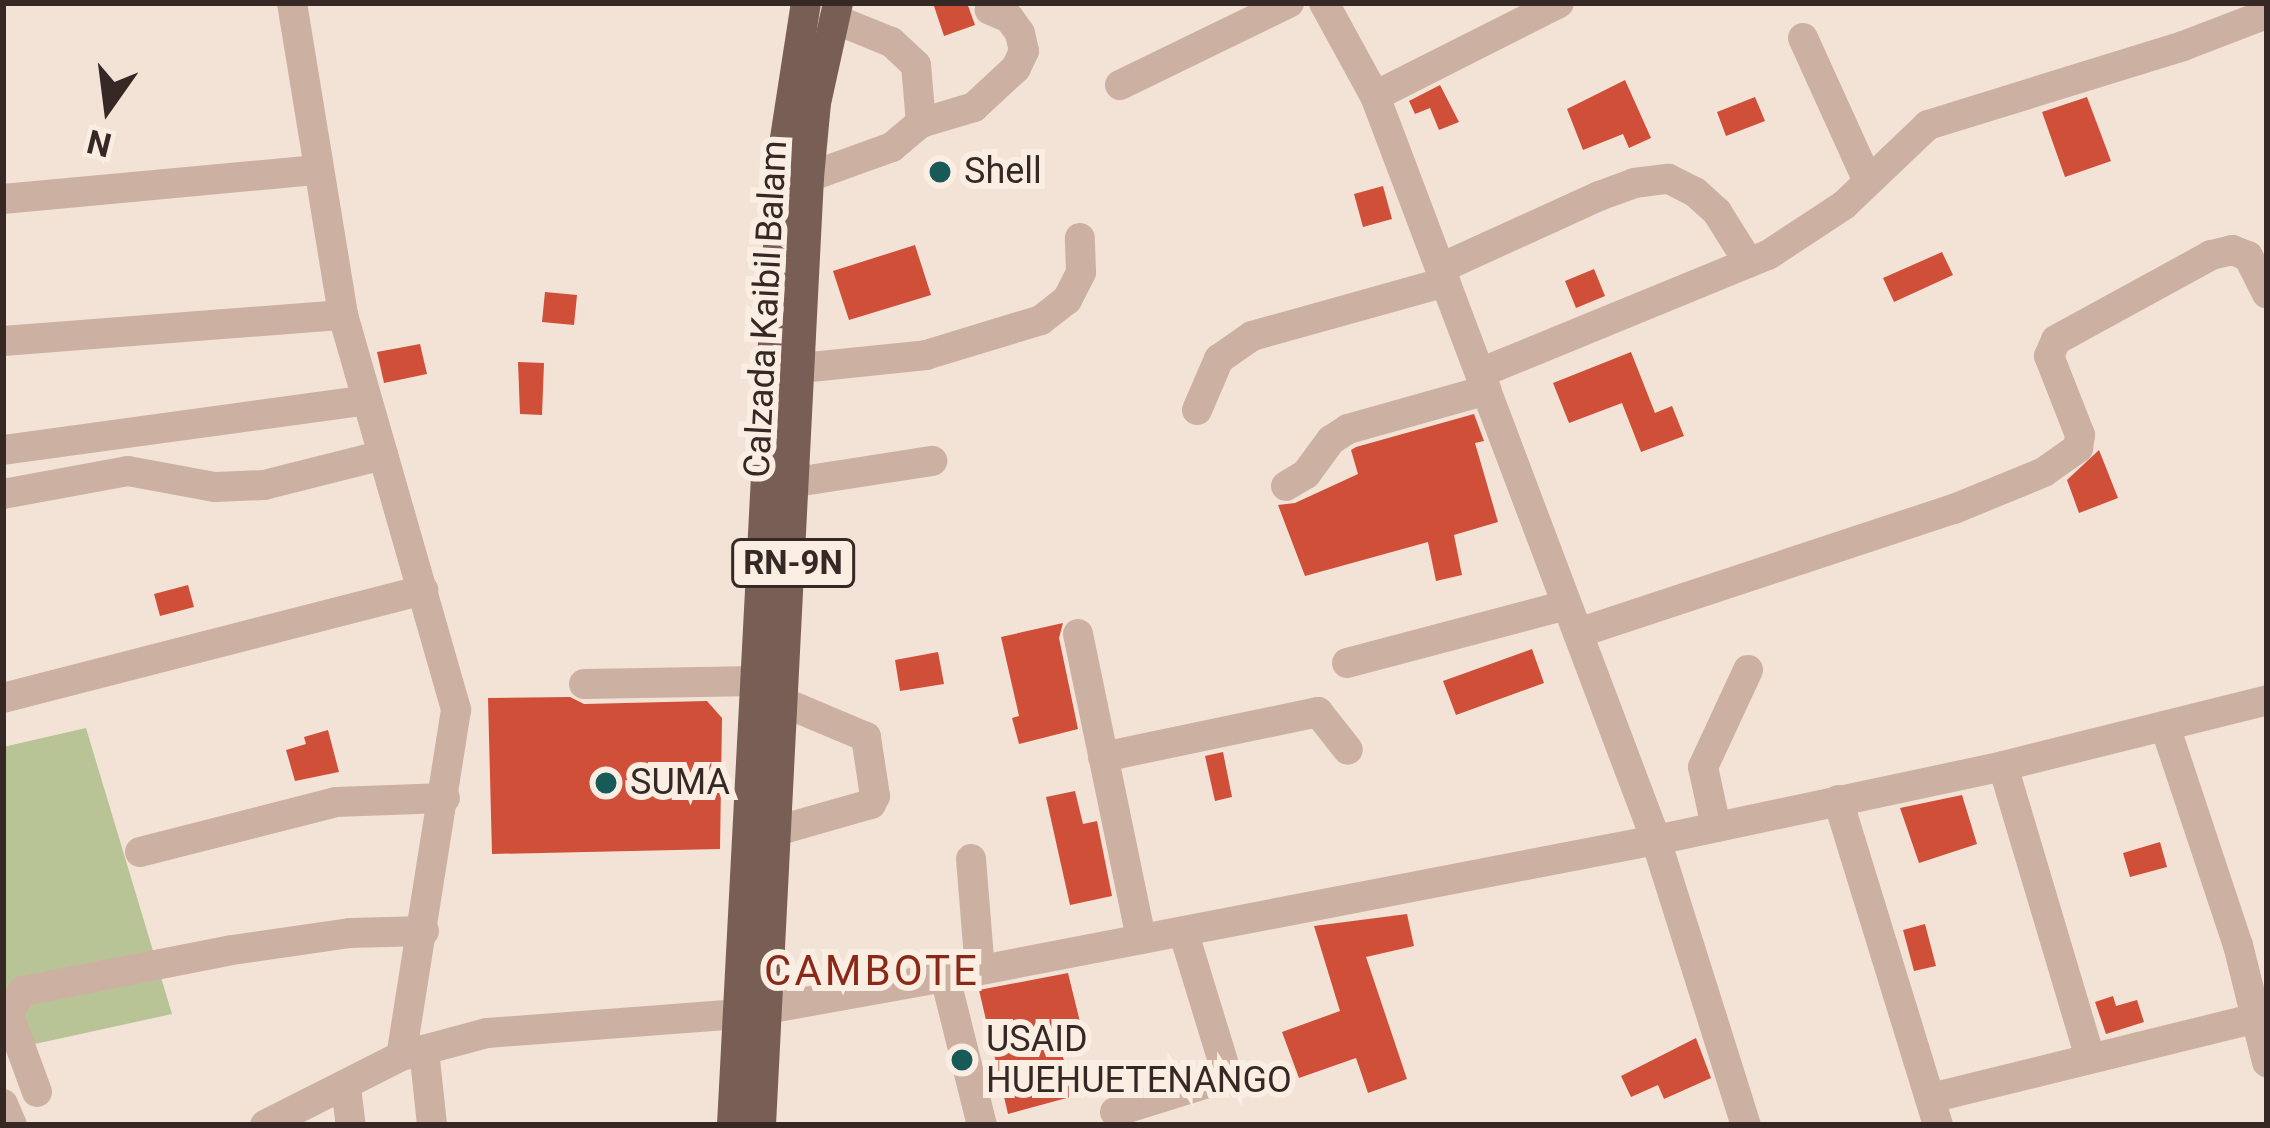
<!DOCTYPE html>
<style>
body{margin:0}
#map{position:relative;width:2270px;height:1128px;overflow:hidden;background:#f3e3d7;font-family:Roboto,sans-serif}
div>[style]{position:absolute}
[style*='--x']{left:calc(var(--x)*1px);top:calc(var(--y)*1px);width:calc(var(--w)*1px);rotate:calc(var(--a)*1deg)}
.green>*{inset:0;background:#b8c396}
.building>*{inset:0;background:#d04f38}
.minor>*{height:30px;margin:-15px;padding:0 15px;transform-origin:15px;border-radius:15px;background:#ccb1a2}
.major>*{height:30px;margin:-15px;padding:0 15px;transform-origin:15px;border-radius:15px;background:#795e55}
.dots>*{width:33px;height:33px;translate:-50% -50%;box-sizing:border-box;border:6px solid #faeee3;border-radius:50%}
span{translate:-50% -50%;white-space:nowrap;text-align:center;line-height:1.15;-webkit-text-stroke:12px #faeee3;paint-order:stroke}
.shield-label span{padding:3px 9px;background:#faeee3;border:3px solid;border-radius:9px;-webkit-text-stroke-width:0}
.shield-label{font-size:33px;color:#362925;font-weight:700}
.poi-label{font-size:36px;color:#362925}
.left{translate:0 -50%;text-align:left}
.street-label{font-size:36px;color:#362925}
.quarter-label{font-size:42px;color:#8b2918;letter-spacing:3px}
.frame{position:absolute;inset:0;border:6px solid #362925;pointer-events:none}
.north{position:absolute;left:48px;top:48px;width:120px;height:120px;-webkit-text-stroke:9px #faeee3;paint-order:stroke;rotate:194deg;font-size:33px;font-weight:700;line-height:48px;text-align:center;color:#362925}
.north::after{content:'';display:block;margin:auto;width:42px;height:54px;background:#362925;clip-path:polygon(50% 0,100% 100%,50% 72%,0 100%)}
</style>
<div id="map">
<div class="green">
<div style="clip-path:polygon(86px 728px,172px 1014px,3px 1051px,3px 747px)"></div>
</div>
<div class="building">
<div style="clip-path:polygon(933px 3px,967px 3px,975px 25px,944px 36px)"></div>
<div style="clip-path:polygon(1625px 80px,1651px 138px,1629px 148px,1623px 134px,1583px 150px,1567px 109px)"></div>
<div style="clip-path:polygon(1440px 85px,1459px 122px,1439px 130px,1430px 108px,1415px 114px,1409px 101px)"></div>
<div style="clip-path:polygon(1755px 97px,1765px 121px,1726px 136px,1717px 112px)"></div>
<div style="clip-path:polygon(2087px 97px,2111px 161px,2065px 177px,2042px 112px)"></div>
<div style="clip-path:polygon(1383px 186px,1392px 219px,1363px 227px,1354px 194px)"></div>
<div style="clip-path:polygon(915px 245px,931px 295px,849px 320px,833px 271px)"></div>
<div style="clip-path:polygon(1942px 252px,1953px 275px,1894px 302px,1883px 278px)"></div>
<div style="clip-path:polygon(1594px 269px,1605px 296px,1576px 308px,1565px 281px)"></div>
<div style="clip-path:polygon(545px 292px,577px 295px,574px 325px,542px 322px)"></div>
<div style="clip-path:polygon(420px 344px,427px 374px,384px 383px,377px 352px)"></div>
<div style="clip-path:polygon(1631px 352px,1655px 413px,1672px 406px,1684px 436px,1641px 452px,1622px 403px,1569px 423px,1553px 383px)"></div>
<div style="clip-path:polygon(518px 362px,544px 363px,542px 415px,520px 414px)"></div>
<div style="clip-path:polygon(1474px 414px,1484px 441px,1475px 443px,1498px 522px,1454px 535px,1462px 575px,1436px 581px,1428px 542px,1305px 576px,1278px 505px,1295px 503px,1358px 474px,1351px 450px,1356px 447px)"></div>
<div style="clip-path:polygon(2099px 450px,2118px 498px,2079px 513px,2067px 480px)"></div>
<div style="clip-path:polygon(188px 585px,194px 607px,160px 616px,154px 594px)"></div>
<div style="clip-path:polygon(1063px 623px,1059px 638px,1078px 729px,1019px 744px,1012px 718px,1019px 716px,1001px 637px)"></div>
<div style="clip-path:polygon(1532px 649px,1544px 683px,1456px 715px,1443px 681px)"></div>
<div style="clip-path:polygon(938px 652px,944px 684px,900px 691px,895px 660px)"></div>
<div style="clip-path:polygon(570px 697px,584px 704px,707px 701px,722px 718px,720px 849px,492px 854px,488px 698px)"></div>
<div style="clip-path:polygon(328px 730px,339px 772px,295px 781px,286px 750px,306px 744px,304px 737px)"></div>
<div style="clip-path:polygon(1223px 752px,1232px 797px,1215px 801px,1205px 756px)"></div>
<div style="clip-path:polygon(1075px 791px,1083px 824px,1097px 821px,1112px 896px,1070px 905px,1046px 797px)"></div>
<div style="clip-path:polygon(1962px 795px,1977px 844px,1919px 863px,1900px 808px)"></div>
<div style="clip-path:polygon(2160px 842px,2167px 867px,2130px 877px,2123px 853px)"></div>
<div style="clip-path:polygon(1407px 914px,1414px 946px,1366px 957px,1407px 1079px,1368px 1093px,1356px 1058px,1299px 1078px,1282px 1032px,1340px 1011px,1314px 926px)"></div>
<div style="clip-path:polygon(1925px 924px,1936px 966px,1914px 971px,1903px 930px)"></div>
<div style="clip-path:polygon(1068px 973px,1082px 1030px,1057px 1036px,1074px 1096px,1008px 1114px,979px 990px)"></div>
<div style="clip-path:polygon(2113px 996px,2116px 1006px,2137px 1000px,2144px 1022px,2106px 1034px,2095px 1002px)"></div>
<div style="clip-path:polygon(1696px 1038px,1711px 1078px,1664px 1099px,1658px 1085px,1631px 1097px,1621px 1076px)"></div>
</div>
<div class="minor">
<div style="--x:292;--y:3;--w:316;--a:80.7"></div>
<div style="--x:343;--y:315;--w:411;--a:74"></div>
<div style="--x:456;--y:710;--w:350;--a:99"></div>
<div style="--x:1324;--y:3;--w:106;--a:61.3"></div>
<div style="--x:1375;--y:96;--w:795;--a:69.31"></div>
<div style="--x:1656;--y:840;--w:299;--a:72.5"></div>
<div style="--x:1803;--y:38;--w:157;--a:65.6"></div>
<div style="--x:1120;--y:85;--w:188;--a:-25.9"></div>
<div style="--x:1375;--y:96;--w:206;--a:-26.8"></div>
<div style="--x:921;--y:123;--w:55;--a:-16.8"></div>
<div style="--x:974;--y:107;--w:57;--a:-42.9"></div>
<div style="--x:1016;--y:68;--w:19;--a:-65"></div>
<div style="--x:1024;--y:51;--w:18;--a:-103"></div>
<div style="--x:1020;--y:33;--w:19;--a:-126"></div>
<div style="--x:1009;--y:18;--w:21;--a:-157"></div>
<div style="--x:809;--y:177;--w:88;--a:-19.9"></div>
<div style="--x:892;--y:147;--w:38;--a:-40"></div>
<div style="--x:921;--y:123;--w:58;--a:-94.9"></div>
<div style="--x:916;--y:65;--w:34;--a:-137"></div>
<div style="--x:891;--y:42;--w:61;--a:-158"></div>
<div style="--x:3;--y:199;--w:316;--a:-5.3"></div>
<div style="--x:1441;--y:268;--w:174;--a:-24.5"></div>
<div style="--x:1599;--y:196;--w:37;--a:-20"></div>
<div style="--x:1634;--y:183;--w:35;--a:-7"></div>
<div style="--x:1669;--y:179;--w:29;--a:27"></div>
<div style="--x:1695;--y:192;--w:30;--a:42"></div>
<div style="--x:1717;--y:212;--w:60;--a:57.9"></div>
<div style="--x:3;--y:341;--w:341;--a:-4.4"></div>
<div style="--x:801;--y:368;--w:126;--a:-5.9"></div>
<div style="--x:926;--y:355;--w:120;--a:-16.9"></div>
<div style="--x:1041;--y:320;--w:33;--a:-38"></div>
<div style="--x:1067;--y:300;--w:31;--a:-63"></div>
<div style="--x:1081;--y:272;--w:34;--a:-92"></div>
<div style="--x:1480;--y:373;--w:311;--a:-22.3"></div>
<div style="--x:1768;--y:255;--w:91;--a:-33.3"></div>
<div style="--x:1844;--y:205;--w:116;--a:-43.6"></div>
<div style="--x:1928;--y:125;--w:267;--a:-17.2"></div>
<div style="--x:2183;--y:46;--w:90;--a:-20.9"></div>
<div style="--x:1197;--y:410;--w:56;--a:-66.7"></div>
<div style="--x:1219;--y:359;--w:40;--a:-34.9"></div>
<div style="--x:1252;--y:336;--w:201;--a:-15.6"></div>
<div style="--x:3;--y:450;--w:366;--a:-7.8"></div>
<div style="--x:796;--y:482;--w:138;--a:-8.8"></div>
<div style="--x:1286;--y:486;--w:23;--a:-31"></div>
<div style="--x:1306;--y:474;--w:42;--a:-53.7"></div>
<div style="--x:1331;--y:440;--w:20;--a:-33"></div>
<div style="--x:1348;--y:429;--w:144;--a:-15.7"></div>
<div style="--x:3;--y:494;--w:127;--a:-10.4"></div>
<div style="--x:128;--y:471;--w:88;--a:10.4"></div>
<div style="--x:215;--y:487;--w:49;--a:-2.3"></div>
<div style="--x:264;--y:485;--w:123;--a:-14.1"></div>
<div style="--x:1578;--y:633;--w:396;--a:-18.3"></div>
<div style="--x:1954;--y:509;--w:97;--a:-22.3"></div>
<div style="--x:2044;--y:472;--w:42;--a:-35.2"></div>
<div style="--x:2078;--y:448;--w:13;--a:-81"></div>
<div style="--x:2080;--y:435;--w:85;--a:-111.4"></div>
<div style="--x:2049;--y:356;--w:17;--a:-66"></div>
<div style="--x:2056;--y:340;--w:177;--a:-28.7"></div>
<div style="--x:2211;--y:255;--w:22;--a:-13"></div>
<div style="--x:2232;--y:250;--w:17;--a:21"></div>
<div style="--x:2248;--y:256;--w:42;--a:63.4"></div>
<div style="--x:1078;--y:634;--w:311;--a:78.3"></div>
<div style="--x:1347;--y:663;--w:227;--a:-14.8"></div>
<div style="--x:584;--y:684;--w:174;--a:-1"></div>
<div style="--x:3;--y:698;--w:434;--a:-14.4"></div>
<div style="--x:2165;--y:726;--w:231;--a:71.6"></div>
<div style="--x:2238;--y:945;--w:121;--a:76.1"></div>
<div style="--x:1103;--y:757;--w:220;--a:-11.8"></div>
<div style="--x:1318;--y:712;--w:48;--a:51.7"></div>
<div style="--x:2003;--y:766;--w:302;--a:73.4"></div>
<div style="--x:1838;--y:800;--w:340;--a:72.9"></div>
<div style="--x:1716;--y:827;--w:61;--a:-102.2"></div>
<div style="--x:1703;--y:767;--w:107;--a:-65.1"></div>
<div style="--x:776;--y:831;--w:99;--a:-15.9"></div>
<div style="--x:871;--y:804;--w:9;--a:-63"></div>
<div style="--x:875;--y:796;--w:60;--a:-98.7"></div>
<div style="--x:866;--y:737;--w:88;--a:-157.2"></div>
<div style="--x:140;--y:852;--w:202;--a:-14.3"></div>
<div style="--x:336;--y:802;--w:109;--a:-2.1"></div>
<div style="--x:971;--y:859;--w:111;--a:85.4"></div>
<div style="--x:945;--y:977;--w:153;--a:76"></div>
<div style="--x:424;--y:1050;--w:75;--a:83.9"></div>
<div style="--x:346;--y:1087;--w:38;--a:83"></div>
<div style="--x:37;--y:1092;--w:84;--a:-110.2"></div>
<div style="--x:8;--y:1013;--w:27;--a:-56"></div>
<div style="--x:23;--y:991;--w:213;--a:-11.1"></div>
<div style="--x:232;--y:950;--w:119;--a:-8.2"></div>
<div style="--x:350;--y:933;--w:74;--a:-1.5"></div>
<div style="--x:1931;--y:1098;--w:339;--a:-13.8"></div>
<div style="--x:3;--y:1104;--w:23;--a:67"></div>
<div style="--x:1115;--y:1112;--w:111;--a:-17.3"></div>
<div style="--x:1221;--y:1079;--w:12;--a:-70"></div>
<div style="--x:1225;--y:1068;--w:143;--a:-107"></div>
<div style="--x:265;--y:1125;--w:153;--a:-26.9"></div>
<div style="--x:401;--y:1056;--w:89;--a:-15"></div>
<div style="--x:487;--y:1033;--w:253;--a:-4.3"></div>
<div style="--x:739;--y:1014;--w:209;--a:-10.2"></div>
<div style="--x:945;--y:977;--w:724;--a:-10.91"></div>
<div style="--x:1656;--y:840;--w:355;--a:-12"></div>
<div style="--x:2003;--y:766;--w:272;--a:-14"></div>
</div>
<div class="major">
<div style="--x:732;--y:1125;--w:975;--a:-87"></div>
<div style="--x:783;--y:151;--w:150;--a:-81.2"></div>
<div style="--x:761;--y:1125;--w:949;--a:-87.1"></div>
<div style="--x:809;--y:177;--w:74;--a:-84.6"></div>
<div style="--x:816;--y:103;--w:102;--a:-77.6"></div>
</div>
<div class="dots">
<div style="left:940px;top:172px;background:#185a58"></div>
<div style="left:606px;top:783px;background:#185a58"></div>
<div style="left:962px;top:1060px;background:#185a58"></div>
</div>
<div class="shield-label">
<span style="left:793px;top:563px">RN-9N</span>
</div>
<div class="poi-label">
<span class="left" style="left:964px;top:172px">Shell</span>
<span class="left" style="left:630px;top:783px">SUMA</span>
<span class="left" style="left:986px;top:1060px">USAID<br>HUEHUETENANGO</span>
</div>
<div class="street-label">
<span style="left:766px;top:309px;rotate:-87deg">Calzada Kaibil Balam</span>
</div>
<div class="quarter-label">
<span style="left:872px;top:971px">CAMBOTE</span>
</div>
<div class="frame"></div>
<div class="north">N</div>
</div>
